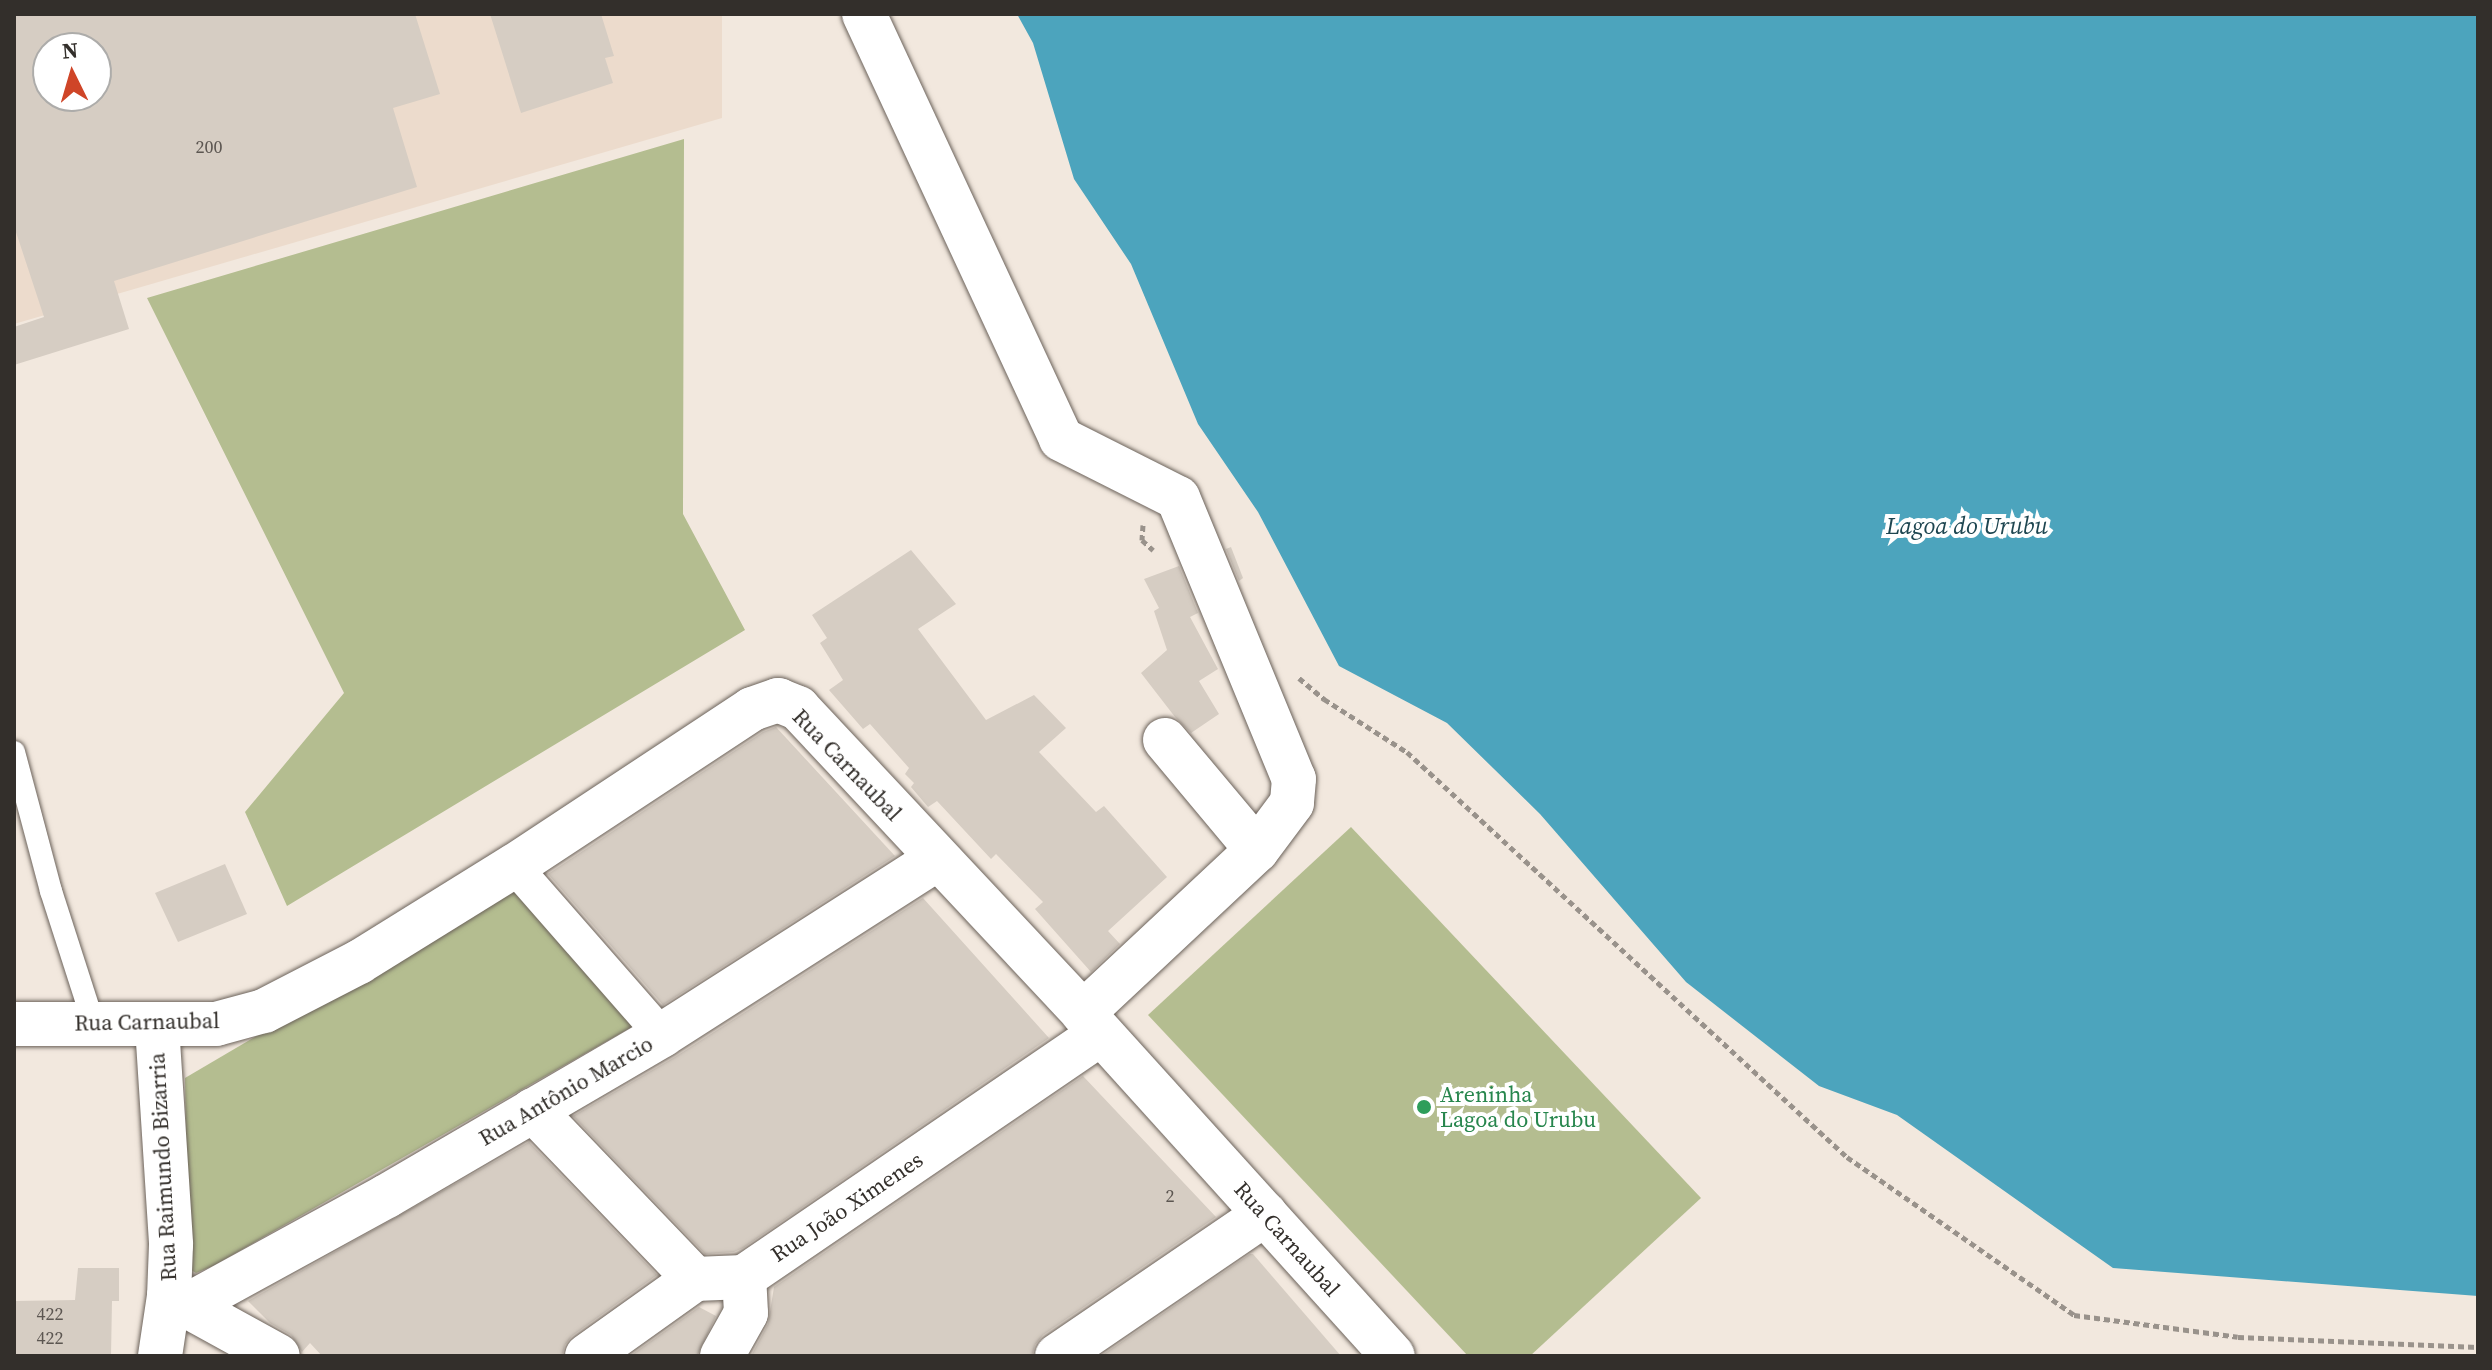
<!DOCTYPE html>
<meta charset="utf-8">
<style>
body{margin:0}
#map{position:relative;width:2492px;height:1370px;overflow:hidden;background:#f2e8de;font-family:"Source Serif 4",serif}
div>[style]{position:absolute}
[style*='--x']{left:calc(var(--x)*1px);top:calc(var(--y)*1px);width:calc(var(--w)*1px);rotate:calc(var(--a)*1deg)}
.built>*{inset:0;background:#ecdbcc}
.green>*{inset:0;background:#b4bd90}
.water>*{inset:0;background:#4ca4bd}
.building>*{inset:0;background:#d6cdc3}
.path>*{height:5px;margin-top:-2.5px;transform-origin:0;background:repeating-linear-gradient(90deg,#99928b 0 6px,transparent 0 10px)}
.roads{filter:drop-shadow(0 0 2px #6b625a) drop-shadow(0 0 2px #6b625a)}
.service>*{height:22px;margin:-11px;padding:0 11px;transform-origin:11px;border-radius:11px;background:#fff}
.pedestrian>*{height:34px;margin:-17px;padding:0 17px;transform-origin:17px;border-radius:17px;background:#fff}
.minor>*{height:44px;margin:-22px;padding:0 22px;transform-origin:22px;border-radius:22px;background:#fff}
.dots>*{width:22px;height:22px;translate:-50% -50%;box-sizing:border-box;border:4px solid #fff;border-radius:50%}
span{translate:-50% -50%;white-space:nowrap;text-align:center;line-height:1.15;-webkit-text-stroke:8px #fff;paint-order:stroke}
.number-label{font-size:18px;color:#5c5651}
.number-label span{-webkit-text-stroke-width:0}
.street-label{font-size:22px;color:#332f2b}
.leisure-label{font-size:22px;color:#27864d}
.left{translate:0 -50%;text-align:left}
.water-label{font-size:24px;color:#1e4651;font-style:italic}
.frame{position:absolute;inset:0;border:16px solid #332f2b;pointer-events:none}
.north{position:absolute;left:32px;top:32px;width:80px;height:80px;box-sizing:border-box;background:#fff;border:2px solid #adacaa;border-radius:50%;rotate:355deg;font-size:22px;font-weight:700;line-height:32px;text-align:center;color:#332f2b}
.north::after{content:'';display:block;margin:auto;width:28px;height:36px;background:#cf4528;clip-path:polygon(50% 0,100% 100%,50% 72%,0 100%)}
</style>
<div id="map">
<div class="built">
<div style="clip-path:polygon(evenodd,14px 14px,722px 14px,722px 118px,14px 324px,14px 14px,48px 48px,96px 48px,96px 96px,48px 96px,48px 48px)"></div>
</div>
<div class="green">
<div style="clip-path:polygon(684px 139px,683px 514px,745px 630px,287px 906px,245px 812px,344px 693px,147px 298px)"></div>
<div style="clip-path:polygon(1351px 827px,1701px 1198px,1530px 1356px,1468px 1356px,1148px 1015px)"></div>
<div style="clip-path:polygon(515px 884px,644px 1020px,213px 1266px,196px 1273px,188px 1268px,185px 1078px)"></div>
</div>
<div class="water">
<div style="clip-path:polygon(1017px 14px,2478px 14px,2478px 1296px,2113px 1268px,1897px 1115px,1819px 1086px,1686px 982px,1540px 814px,1447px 723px,1339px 666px,1258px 512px,1198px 424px,1131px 264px,1074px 179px,1033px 43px)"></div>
</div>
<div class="building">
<div style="clip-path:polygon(evenodd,14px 14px,415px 14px,440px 94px,393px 108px,417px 187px,114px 281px,129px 329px,14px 365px,14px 327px,44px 317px,14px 226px,14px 14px,48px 48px,96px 48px,96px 96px,48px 96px,48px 48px)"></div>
<div style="clip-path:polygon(490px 14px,601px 14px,614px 56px,605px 58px,613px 83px,521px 113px)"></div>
<div style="clip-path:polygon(1231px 547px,1243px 578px,1239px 581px,1226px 549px)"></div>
<div style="clip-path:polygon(911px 550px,956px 604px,918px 629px,986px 720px,1034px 695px,1066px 728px,1039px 752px,1096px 812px,1104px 806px,1167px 877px,1108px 931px,1120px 944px,1091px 972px,1035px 909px,1043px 902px,996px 854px,991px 859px,937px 801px,928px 807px,911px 787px,914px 783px,905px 774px,909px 768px,870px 724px,863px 729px,829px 690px,843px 680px,820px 643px,827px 638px,812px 615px)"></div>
<div style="clip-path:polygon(1179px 566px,1198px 613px,1190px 617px,1218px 669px,1199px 681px,1219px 714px,1191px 733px,1175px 717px,1141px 673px,1167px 650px,1154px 611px,1159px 608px,1144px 579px)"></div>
<div style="clip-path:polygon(776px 727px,895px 856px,663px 1005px,548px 874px,763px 732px)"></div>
<div style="clip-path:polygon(225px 864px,247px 914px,178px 942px,155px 893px)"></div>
<div style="clip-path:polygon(923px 898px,1049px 1038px,743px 1248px,734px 1252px,705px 1254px,573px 1116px,675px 1057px)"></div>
<div style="clip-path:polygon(1083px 1076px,1216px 1217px,1043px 1335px,1035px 1345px,1032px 1356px,751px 1356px,768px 1324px,774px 1287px)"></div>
<div style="clip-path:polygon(529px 1142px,657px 1275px,572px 1336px,565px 1345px,562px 1356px,322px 1356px,310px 1343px,302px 1352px,291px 1335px,270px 1323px,248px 1301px)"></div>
<div style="clip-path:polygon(1253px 1254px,1341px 1356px,1101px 1356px,1250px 1254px)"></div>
<div style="clip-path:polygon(78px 1268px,119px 1268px,119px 1301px,112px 1301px,111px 1356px,14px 1356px,14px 1301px,75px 1300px)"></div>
<div style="clip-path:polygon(699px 1307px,716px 1316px,697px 1356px,630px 1356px)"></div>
</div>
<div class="path">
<div style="--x:1143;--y:525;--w:15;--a:94"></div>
<div style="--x:1142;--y:540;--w:15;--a:42"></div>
<div style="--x:1299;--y:678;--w:33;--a:40"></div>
<div style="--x:1324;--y:699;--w:98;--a:32.6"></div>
<div style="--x:1407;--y:752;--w:598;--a:42.63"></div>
<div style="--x:1847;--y:1157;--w:277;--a:34.8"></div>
<div style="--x:2074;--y:1315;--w:165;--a:7.6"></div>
<div style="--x:2238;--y:1337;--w:240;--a:2.4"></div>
</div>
<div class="roads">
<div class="service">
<div style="--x:14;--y:752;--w:144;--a:75.1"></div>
<div style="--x:51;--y:891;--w:141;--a:72.2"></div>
</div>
<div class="pedestrian">
<div style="--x:514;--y:866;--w:225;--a:48.8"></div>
</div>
<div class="minor">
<div style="--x:864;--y:14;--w:468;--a:65.1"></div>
<div style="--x:1061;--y:439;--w:131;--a:26.8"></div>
<div style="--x:1178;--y:498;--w:304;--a:67.6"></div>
<div style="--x:1294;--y:779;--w:24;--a:95"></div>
<div style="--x:1292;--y:803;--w:59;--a:126.7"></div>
<div style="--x:1257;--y:850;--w:238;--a:136.9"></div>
<div style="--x:1165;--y:740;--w:143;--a:50.1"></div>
<div style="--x:14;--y:1024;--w:202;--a:0"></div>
<div style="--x:216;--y:1024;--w:50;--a:-15.2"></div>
<div style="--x:264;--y:1011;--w:107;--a:-27.3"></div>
<div style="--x:359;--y:962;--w:182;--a:-31.8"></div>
<div style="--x:514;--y:866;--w:285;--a:-33.4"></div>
<div style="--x:752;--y:709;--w:28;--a:-19"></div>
<div style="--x:778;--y:700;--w:22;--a:22"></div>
<div style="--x:798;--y:708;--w:417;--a:46.9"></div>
<div style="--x:1083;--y:1013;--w:462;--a:47.9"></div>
<div style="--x:157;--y:1026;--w:219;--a:86.3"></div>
<div style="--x:171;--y:1245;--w:51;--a:92.2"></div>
<div style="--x:169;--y:1296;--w:61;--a:98.5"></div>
<div style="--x:533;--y:1110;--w:234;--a:46.2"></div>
<div style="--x:169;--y:1296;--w:124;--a:28.8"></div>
<div style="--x:186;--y:1306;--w:229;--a:-28.7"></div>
<div style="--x:387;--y:1196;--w:319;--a:-30.3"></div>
<div style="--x:662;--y:1035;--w:325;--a:-32.6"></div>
<div style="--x:587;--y:1356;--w:133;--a:-35.5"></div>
<div style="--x:695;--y:1279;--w:49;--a:-2.3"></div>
<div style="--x:744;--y:1277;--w:431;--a:-34.3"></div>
<div style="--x:722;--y:1356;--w:49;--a:-60.8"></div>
<div style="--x:746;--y:1313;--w:36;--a:-93"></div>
<div style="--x:1057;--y:1356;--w:252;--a:-34.3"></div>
</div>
</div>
<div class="dots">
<div style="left:1424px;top:1107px;background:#2e9e5b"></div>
</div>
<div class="number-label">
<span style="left:209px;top:147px">200</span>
<span style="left:1170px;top:1196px">2</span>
<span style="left:50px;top:1314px">422</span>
<span style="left:50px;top:1338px">422</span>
</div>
<div class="street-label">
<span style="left:847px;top:765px;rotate:46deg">Rua Carnaubal</span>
<span style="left:147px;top:1022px;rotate:-1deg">Rua Carnaubal</span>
<span style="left:566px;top:1091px;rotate:-30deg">Rua Antônio Marcio</span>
<span style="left:163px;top:1167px;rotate:-93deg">Rua Raimundo Bizarria</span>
<span style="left:847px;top:1207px;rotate:-34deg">Rua João Ximenes</span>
<span style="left:1287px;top:1239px;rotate:48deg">Rua Carnaubal</span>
</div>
<div class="leisure-label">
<span class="left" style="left:1440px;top:1107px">Areninha<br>Lagoa do Urubu</span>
</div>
<div class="water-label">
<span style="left:1967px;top:526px">Lagoa do Urubu</span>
</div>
<div class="frame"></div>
<div class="north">N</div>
</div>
